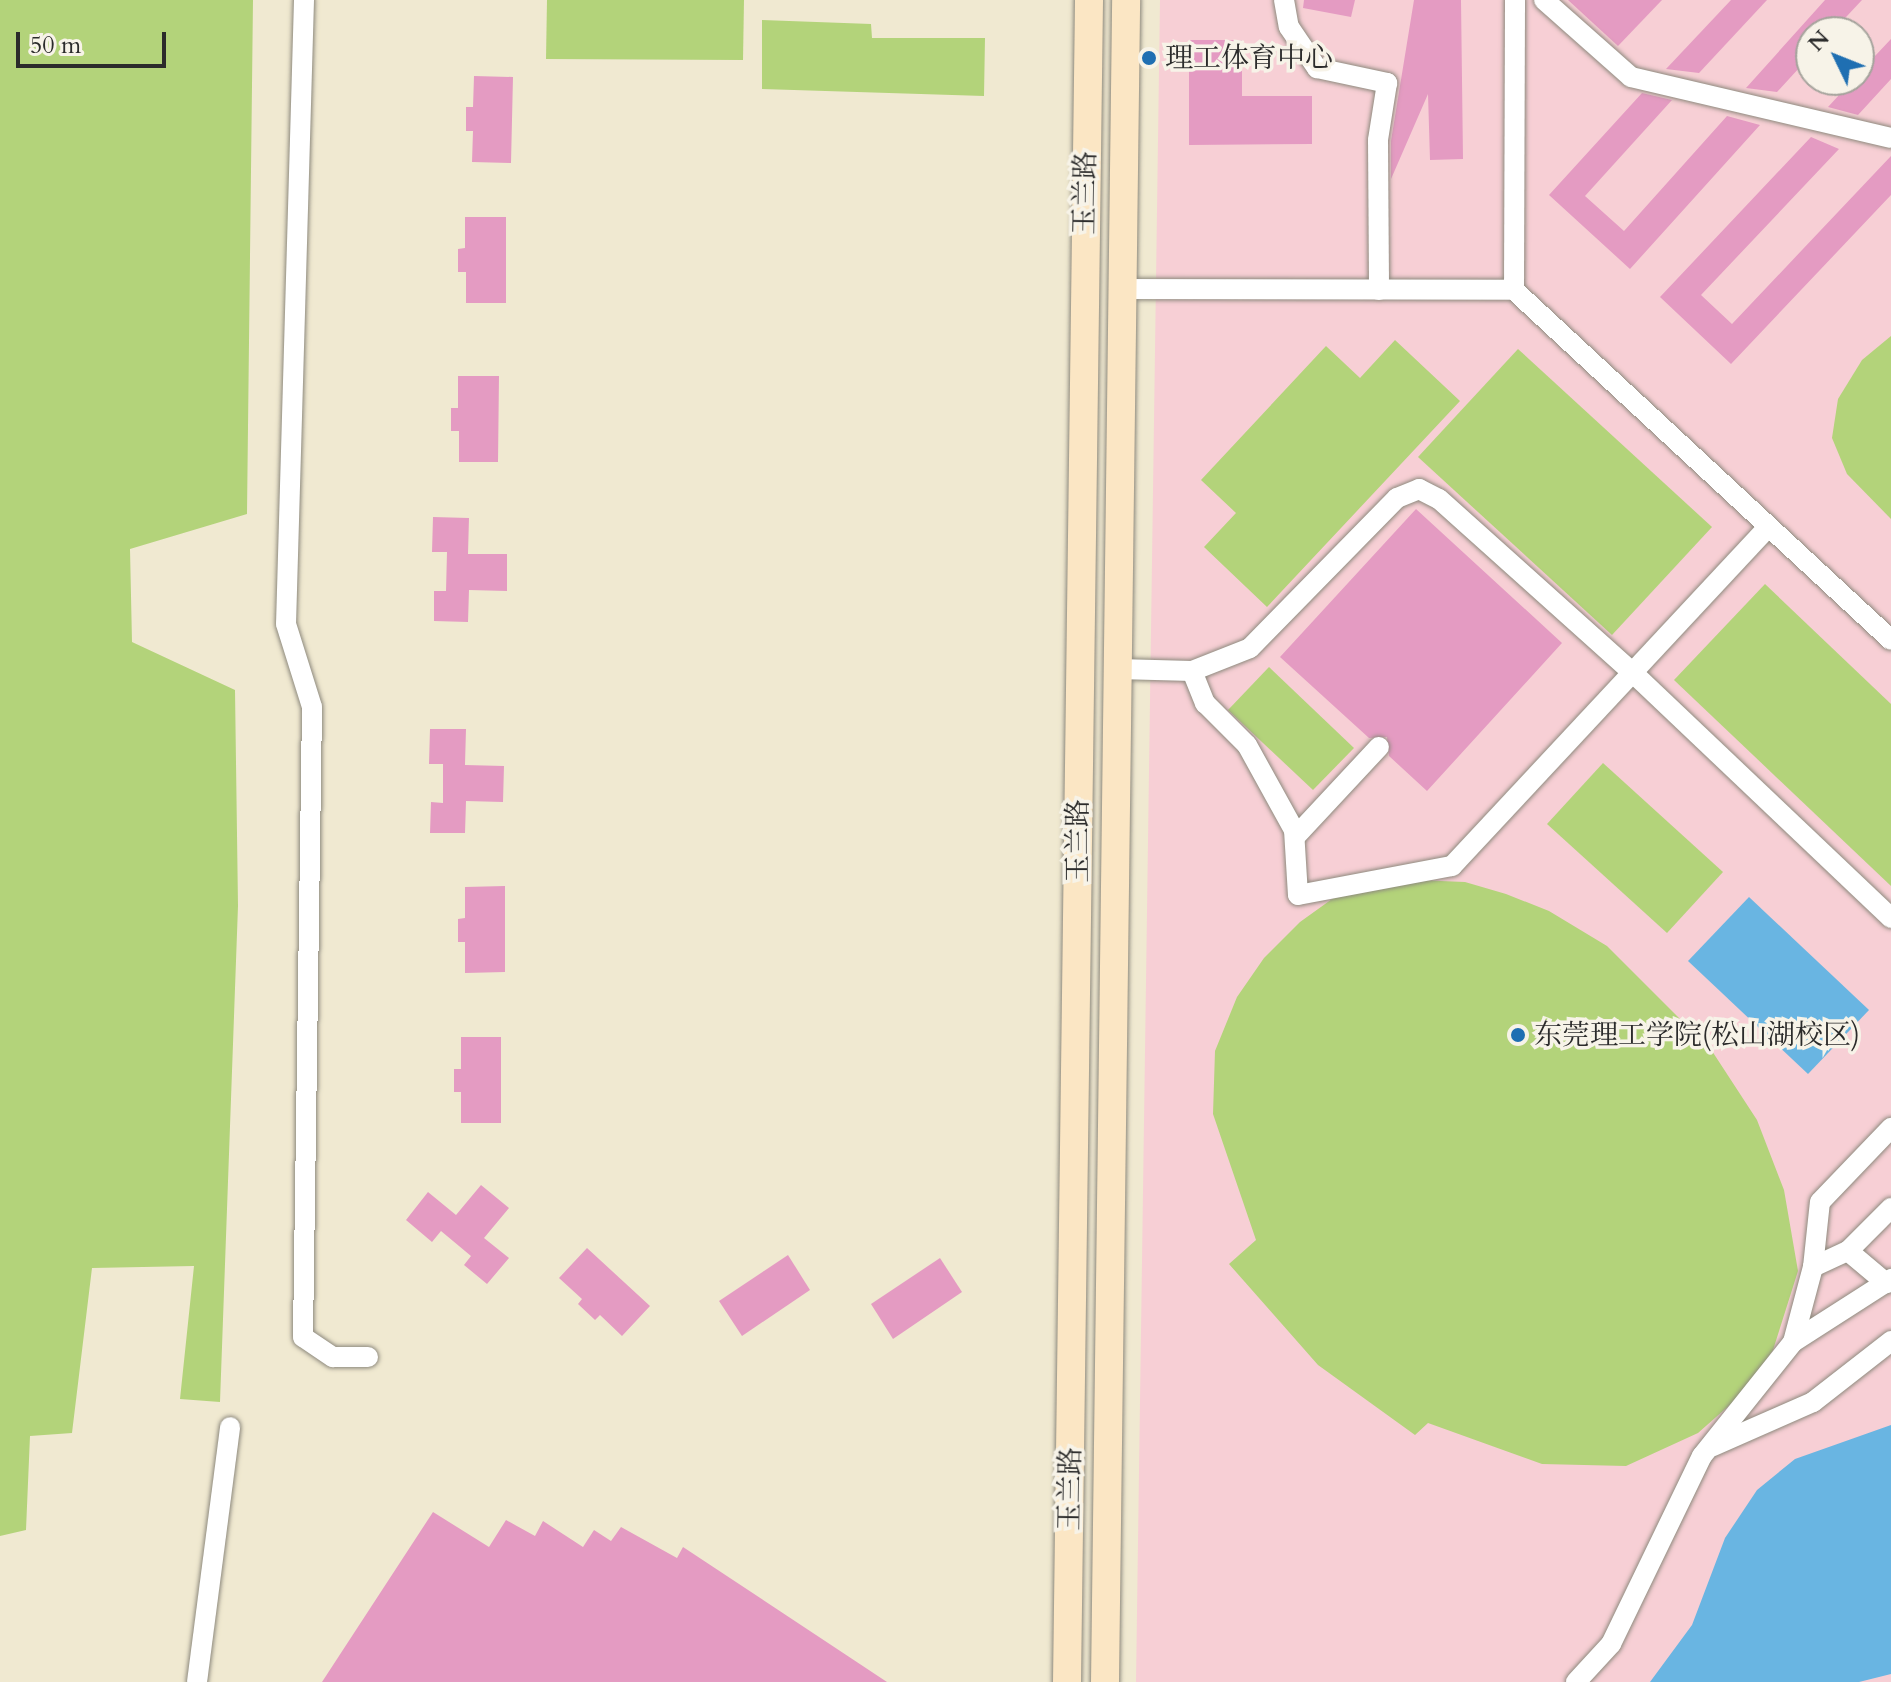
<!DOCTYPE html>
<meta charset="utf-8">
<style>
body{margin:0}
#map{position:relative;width:1891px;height:1682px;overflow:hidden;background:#f0e9d1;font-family:Cardo,"Noto Serif SC",serif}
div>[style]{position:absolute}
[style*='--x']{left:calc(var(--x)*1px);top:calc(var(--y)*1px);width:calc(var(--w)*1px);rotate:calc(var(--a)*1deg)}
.built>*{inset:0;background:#f7cfd5}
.green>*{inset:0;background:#b3d37a}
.water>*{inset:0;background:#69b5e2}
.building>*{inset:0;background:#e49bc2}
.roads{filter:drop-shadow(0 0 2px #8e8a7e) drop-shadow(0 0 2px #8e8a7e)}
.street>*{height:20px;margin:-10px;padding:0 10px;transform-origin:10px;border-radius:10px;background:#fff}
.secondary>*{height:28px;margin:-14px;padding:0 14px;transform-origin:14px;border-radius:14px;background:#fbe6c4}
.dots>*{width:22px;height:22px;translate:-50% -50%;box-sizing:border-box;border:4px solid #f7f3e8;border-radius:50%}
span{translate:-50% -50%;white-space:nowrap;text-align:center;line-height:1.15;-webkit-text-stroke:7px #f7f3e8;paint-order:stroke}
.poi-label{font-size:28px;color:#2b2b2b}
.left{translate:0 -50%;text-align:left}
.street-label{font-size:28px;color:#2b2b2b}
.north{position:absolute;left:1795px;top:16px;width:80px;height:80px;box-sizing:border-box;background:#f7f3e8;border:2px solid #a5a39c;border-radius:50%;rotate:313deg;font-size:22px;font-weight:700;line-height:32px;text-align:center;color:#2b2b2b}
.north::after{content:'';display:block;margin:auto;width:28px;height:36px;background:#1f6fb2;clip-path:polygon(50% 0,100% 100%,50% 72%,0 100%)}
.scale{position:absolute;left:16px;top:32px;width:150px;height:36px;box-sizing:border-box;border:4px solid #2b2b2b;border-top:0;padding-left:10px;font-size:24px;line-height:28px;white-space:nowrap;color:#2b2b2b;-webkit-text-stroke:6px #f7f3e8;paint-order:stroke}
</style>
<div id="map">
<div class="built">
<div style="clip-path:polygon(evenodd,1160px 0,1891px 0,1891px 1682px,1136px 1682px,1160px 0,1811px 32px,1859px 32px,1859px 80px,1811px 80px,1811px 32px)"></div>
</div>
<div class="green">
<div style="clip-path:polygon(0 0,253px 0,247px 514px,130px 549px,132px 642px,235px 690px,238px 906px,220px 1402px,180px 1399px,194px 1266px,92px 1268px,72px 1433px,30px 1436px,26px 1530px,0 1536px)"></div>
<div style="clip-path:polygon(547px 0,744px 0,743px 60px,546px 59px)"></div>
<div style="clip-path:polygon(762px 20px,871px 24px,872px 38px,985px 38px,984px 96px,762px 89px)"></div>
<div style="clip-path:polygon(1891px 336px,1891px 519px,1847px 474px,1832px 438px,1838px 399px,1862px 360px)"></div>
<div style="clip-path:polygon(1395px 340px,1460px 401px,1267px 607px,1204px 547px,1236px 513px,1201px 480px,1326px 346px,1360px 378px)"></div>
<div style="clip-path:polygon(1518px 349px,1712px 527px,1612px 635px,1418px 457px)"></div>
<div style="clip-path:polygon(1765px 584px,1891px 704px,1891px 886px,1674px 680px)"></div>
<div style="clip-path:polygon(1269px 667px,1354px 748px,1313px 790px,1228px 710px)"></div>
<div style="clip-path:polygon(1603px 763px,1723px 872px,1667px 933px,1547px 824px)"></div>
<div style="clip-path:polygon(1391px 879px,1465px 882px,1506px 894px,1549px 911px,1607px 946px,1712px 1051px,1757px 1120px,1784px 1190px,1798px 1271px,1773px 1350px,1741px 1395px,1698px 1433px,1626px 1466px,1542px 1464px,1428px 1423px,1415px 1435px,1318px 1365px,1229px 1264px,1256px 1240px,1213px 1114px,1215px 1051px,1237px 997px,1264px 958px,1300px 922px,1339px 894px)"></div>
</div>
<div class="water">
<div style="clip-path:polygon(1749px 897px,1869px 1010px,1808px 1074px,1688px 961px)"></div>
<div style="clip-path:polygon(1891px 1425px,1891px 1674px,1859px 1682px,1650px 1682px,1692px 1625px,1725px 1538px,1757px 1490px,1795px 1459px)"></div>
</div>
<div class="building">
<div style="clip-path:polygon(1304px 0,1355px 0,1351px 17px,1303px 8px)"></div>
<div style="clip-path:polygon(1414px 0,1461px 0,1463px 159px,1430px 160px,1428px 94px,1391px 179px,1391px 141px)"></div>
<div style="clip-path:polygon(1568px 0,1662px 0,1618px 46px)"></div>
<div style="clip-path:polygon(1731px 0,1767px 0,1699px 73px,1666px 69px)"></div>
<div style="clip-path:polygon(1825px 0,1862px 0,1832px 32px,1811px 32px,1811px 55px,1777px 92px,1746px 88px)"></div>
<div style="clip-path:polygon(1891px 39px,1891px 79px,1858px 115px,1828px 107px,1853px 80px,1859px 80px,1859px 73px)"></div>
<div style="clip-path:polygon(1189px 40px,1242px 40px,1242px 96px,1312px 96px,1312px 144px,1189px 145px)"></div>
<div style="clip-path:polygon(474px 76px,513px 77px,511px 163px,472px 162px,473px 131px,466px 131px,466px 107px,473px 107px)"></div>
<div style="clip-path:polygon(1642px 93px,1672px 100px,1585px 196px,1624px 231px,1727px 116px,1760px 125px,1630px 269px,1549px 195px)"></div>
<div style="clip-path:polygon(1811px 137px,1839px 149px,1701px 295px,1732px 324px,1891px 156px,1891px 195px,1731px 364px,1660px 297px)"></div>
<div style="clip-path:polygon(465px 217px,506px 217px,506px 303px,466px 303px,466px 272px,458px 272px,458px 249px,465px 248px)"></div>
<div style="clip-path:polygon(458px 376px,499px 376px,498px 462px,459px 462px,459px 431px,451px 431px,451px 408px,458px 408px)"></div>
<div style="clip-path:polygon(1416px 509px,1562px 643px,1427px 791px,1389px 756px,1387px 737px,1369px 738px,1280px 657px)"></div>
<div style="clip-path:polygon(433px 517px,469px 518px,468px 554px,507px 554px,507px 591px,469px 590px,468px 622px,434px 621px,434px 591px,446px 591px,447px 552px,432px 552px)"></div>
<div style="clip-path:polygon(430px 729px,466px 729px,465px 765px,504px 766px,503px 802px,466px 801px,465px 833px,430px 833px,431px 802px,443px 803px,443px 764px,429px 764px)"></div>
<div style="clip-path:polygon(505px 886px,505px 972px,465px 973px,465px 942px,458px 942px,458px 919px,465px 918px,465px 887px)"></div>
<div style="clip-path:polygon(461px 1037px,501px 1037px,501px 1123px,461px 1123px,461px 1092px,454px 1092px,454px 1069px,461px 1069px)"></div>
<div style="clip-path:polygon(481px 1185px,509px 1208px,484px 1238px,509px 1258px,487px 1284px,464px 1265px,471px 1256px,441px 1231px,432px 1242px,406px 1220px,428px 1192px,456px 1215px)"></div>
<div style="clip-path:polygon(587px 1248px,650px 1306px,622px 1336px,600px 1315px,595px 1320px,578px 1304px,582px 1299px,559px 1278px)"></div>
<div style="clip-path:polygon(788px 1255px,810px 1290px,742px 1336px,719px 1301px)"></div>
<div style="clip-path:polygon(940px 1258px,962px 1292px,893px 1339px,871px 1304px)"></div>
<div style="clip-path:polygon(433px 1512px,489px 1547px,506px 1520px,535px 1536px,543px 1521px,583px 1547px,594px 1530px,611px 1541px,621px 1527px,677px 1558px,683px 1547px,887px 1682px,322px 1682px)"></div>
</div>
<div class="roads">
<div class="street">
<div style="--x:304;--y:0;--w:624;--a:91.65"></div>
<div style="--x:286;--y:624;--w:87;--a:72.6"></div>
<div style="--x:312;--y:707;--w:630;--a:90.82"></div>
<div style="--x:303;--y:1337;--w:36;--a:34"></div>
<div style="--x:333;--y:1357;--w:35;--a:0"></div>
<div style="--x:1284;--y:0;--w:27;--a:80"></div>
<div style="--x:1289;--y:27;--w:50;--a:55.7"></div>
<div style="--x:1317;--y:68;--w:72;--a:12.1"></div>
<div style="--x:1387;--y:83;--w:58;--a:99"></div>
<div style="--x:1378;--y:140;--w:150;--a:89.6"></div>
<div style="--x:1544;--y:0;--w:116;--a:41.5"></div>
<div style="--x:1631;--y:77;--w:267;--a:13.2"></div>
<div style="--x:1122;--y:289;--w:392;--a:0.1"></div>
<div style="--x:1514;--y:290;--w:514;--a:42.87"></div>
<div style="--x:1514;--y:290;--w:290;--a:-89.8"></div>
<div style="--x:1118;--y:669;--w:74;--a:1.5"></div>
<div style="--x:1192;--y:671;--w:35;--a:68"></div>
<div style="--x:1205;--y:703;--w:59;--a:45"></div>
<div style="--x:1247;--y:745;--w:97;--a:61.1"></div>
<div style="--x:1294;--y:830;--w:65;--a:86.5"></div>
<div style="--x:1298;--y:895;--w:157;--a:-10.7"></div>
<div style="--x:1452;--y:866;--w:463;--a:-47"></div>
<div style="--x:1192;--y:671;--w:62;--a:-21.6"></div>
<div style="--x:1250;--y:648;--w:210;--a:-45.6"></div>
<div style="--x:1397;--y:498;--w:24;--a:-22"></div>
<div style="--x:1419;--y:489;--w:22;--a:27"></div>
<div style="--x:1439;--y:499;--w:261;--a:41.9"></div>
<div style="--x:1633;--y:673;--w:356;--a:43.5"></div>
<div style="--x:1295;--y:837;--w:123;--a:-47"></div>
<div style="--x:1848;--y:1251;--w:50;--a:40.1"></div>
<div style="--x:1886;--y:1283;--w:5;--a:-11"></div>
<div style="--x:1813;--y:1267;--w:65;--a:-83.9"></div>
<div style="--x:1820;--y:1202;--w:103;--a:-46.2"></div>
<div style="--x:1793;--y:1342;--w:117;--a:-32.7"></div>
<div style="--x:1713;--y:1446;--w:109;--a:-23.7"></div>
<div style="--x:1813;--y:1402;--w:99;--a:-38"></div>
<div style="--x:197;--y:1682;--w:257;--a:-82.6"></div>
<div style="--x:1576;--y:1682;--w:52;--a:-47.4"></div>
<div style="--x:1611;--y:1644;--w:209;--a:-64.2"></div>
<div style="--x:1702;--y:1456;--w:146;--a:-51.4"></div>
<div style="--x:1793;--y:1342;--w:78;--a:-75.1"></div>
<div style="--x:1813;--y:1267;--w:38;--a:-25"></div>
<div style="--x:1848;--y:1251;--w:61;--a:-45"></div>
</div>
<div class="secondary">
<div style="--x:1067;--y:1682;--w:1682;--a:-89.25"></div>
<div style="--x:1105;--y:1682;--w:1682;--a:-89.28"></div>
</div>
</div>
<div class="dots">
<div style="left:1149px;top:58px;background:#1f6fb2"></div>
<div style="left:1518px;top:1035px;background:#1f6fb2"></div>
</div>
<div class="poi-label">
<span class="left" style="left:1165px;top:58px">理工体育中心</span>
<span class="left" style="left:1534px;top:1035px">东莞理工学院(松山湖校区)</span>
</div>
<div class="street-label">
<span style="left:1085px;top:193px;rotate:-89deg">玉兰路</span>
<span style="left:1078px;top:841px;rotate:-90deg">玉兰路</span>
<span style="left:1070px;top:1489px;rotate:-89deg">玉兰路</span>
</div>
<div class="north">N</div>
<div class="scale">50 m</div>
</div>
